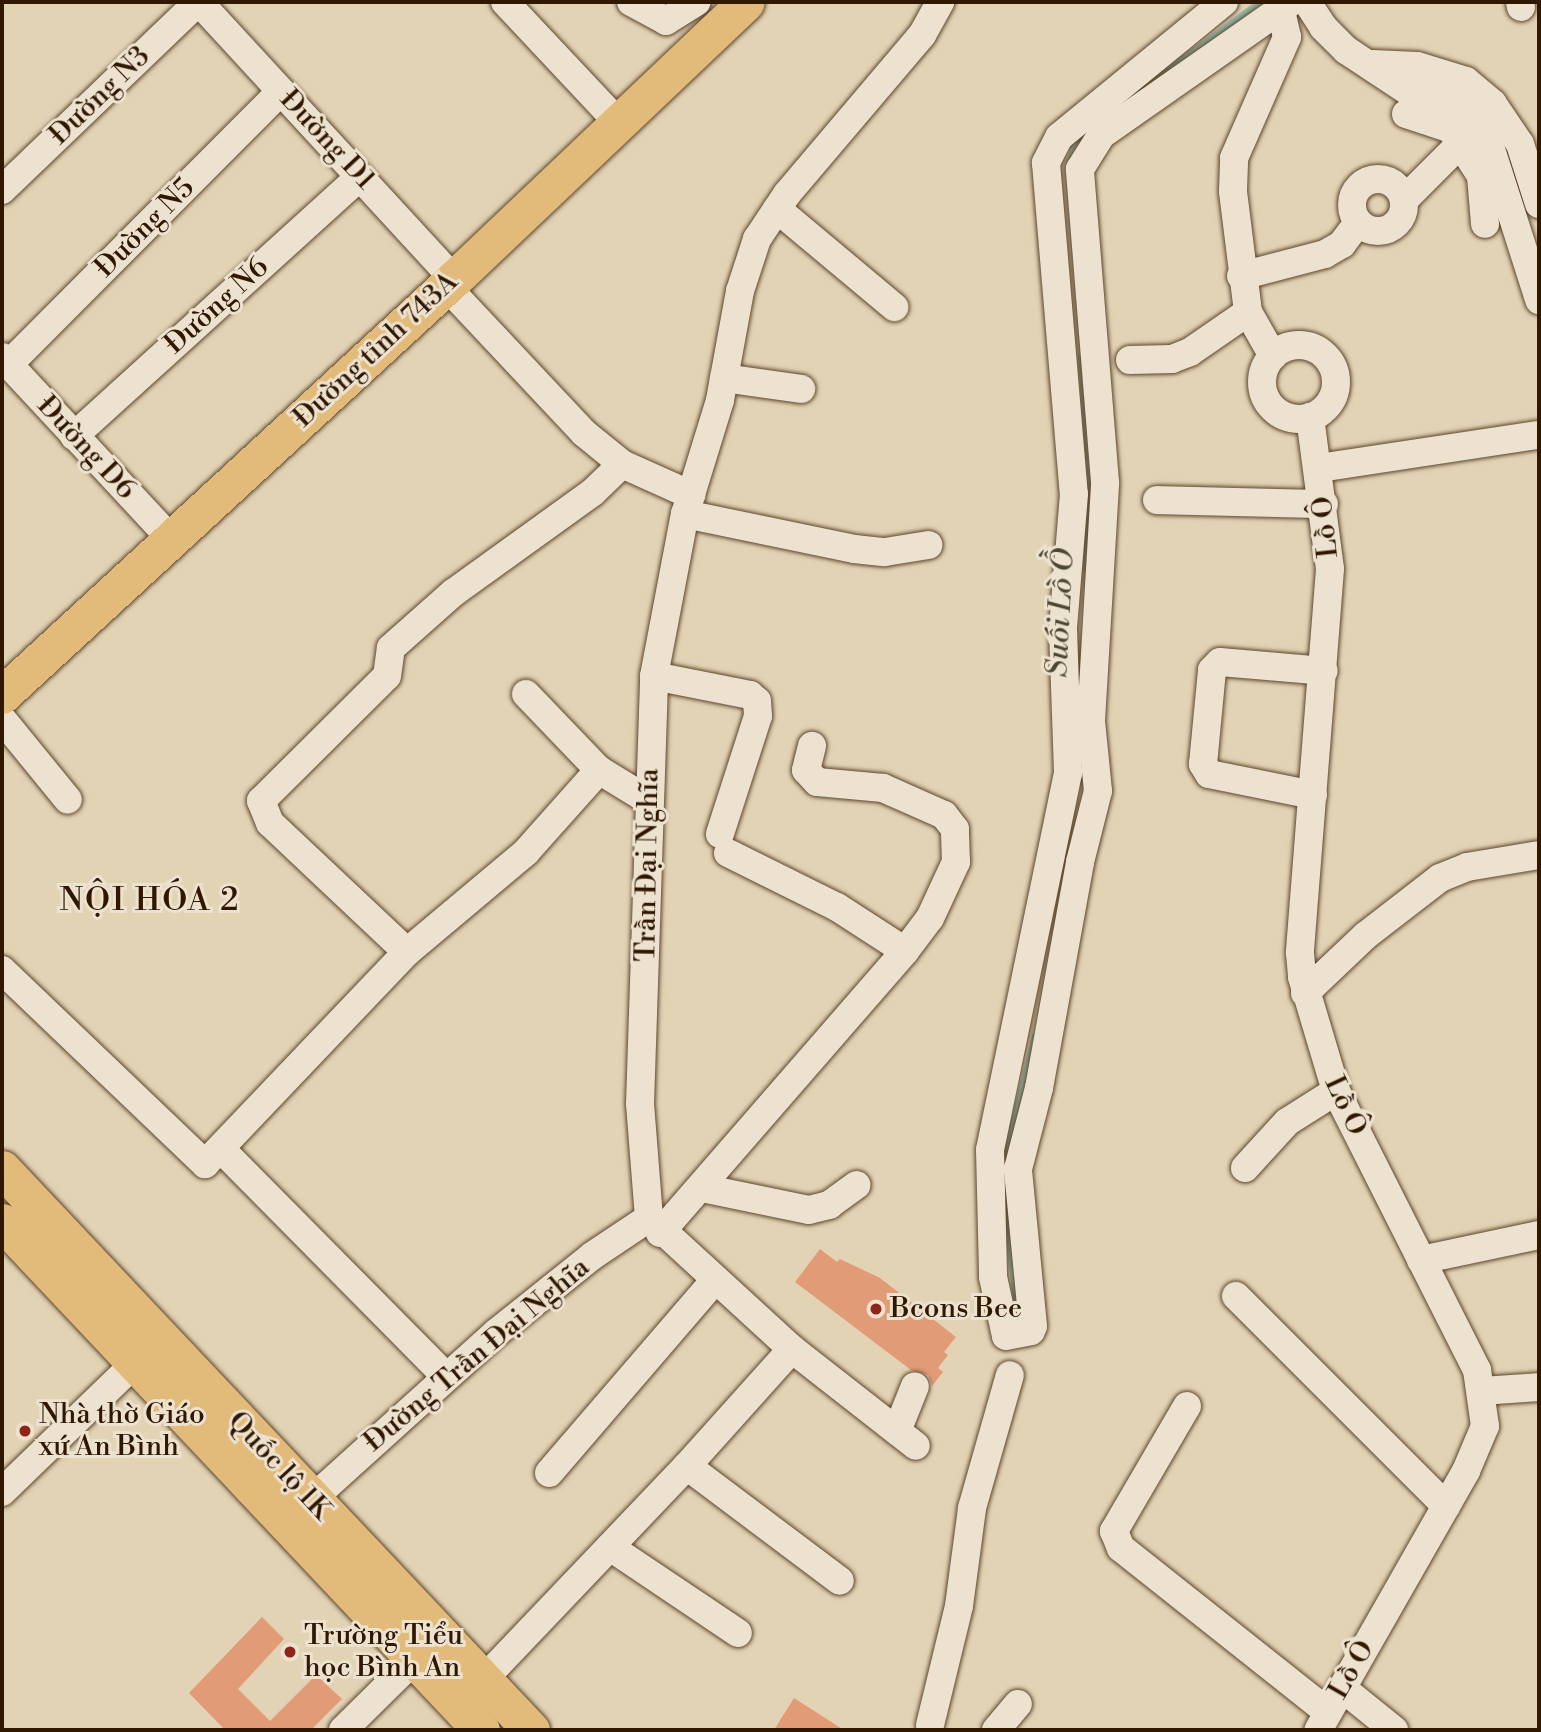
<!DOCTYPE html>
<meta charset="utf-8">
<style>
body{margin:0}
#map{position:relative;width:1541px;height:1732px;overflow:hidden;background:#e3d3b5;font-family:"Libre Bodoni",serif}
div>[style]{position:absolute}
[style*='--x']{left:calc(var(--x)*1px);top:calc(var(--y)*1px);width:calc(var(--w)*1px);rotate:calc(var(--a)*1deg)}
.stream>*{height:6px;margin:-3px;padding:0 3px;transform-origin:3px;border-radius:3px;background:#96b9a9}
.building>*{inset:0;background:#e19b77}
.roads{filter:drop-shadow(0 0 2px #5c462d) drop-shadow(0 0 2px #5c462d)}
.minor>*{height:28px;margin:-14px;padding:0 14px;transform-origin:14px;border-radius:14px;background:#ede2cf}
.minor>.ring{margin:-14px;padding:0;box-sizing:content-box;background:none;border:28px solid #ede2cf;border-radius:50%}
.major>*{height:37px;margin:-18.5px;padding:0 18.5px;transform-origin:18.5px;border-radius:18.5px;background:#e2ba7a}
.dots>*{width:19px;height:19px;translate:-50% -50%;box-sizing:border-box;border:4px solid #ede2cf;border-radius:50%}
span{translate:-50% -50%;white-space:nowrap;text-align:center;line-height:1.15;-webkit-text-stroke:6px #ede2cf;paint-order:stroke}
.street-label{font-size:28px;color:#2f1700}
.poi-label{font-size:28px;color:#2f1700}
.left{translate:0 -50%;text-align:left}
.water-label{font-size:30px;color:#4e4833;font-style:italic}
.quarter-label{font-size:32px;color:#2f1700;letter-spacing:2px}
.frame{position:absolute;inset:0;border:4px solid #2f1700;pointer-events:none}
</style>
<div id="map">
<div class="stream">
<div style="--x:1122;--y:104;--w:172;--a:-36.5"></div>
<div style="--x:1068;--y:168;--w:25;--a:-74"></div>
<div style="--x:1075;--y:144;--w:16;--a:-38"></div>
<div style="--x:1081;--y:357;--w:129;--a:86"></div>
<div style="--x:1090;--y:486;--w:84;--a:92.7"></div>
<div style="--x:1002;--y:1168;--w:136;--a:-76"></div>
<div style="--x:1004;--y:1200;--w:110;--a:83.2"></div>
</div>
<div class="building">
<div style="clip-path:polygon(820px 1249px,837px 1262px,840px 1259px,880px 1278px,956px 1337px,944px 1352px,948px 1355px,938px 1368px,943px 1372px,932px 1386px,928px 1375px,911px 1370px,795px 1282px)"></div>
<div style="clip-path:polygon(262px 1617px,284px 1639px,238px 1689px,270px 1721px,316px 1675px,342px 1699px,311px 1730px,225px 1730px,189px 1693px)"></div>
<div style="clip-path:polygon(794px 1698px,844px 1730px,774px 1730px)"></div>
</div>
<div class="roads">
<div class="minor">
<div style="--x:199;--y:2;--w:377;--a:47.4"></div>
<div style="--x:505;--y:2;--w:162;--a:46.8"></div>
<div style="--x:631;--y:2;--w:40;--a:28"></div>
<div style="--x:666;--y:21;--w:36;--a:-32"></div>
<div style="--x:1224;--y:2;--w:213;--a:140.7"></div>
<div style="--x:1059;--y:137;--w:29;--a:117"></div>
<div style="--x:1046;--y:163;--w:332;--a:85.2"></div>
<div style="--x:1074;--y:494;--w:135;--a:94.7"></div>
<div style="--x:1063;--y:629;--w:144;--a:88"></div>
<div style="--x:1068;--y:773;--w:385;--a:101.7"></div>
<div style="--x:990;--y:1150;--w:127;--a:88.6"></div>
<div style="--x:993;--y:1277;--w:60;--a:77.6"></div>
<div style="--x:1006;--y:1336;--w:25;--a:-11"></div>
<div style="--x:1031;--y:1331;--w:5;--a:-68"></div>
<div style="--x:1033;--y:1326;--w:158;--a:-95.5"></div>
<div style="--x:1018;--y:1169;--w:84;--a:-75.5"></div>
<div style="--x:1039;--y:1088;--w:230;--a:-79.7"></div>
<div style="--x:1080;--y:862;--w:73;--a:-75.8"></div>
<div style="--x:1098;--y:791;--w:70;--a:-95.7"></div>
<div style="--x:1091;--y:721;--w:239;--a:-86.6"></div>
<div style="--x:1105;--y:482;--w:314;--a:-94.6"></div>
<div style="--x:1080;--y:169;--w:40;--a:-58"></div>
<div style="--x:1101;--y:135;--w:232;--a:-35"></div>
<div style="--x:1307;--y:2;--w:30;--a:57"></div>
<div style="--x:1323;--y:27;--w:33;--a:45"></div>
<div style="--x:1346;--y:50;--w:74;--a:33.5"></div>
<div style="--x:1408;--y:91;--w:50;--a:16.3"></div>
<div style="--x:1456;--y:105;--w:23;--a:38"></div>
<div style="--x:1474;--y:119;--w:31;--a:59"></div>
<div style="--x:1490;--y:146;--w:162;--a:72.3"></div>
<div style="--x:1520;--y:2;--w:5;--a:79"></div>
<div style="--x:1373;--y:64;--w:44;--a:2.6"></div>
<div style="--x:1417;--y:66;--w:51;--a:17"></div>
<div style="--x:1466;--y:81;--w:35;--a:40"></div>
<div style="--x:1493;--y:104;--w:48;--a:56"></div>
<div style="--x:1520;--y:144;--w:63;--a:72.4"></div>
<div style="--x:1406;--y:114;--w:47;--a:18.4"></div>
<div style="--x:1451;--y:129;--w:56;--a:57.4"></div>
<div style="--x:1481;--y:176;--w:48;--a:85.2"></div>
<div class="ring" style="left:1352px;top:179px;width:24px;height:24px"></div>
<div style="--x:2;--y:190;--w:272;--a:-43.8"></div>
<div style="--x:1404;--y:200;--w:81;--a:-45"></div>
<div style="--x:777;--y:209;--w:153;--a:39.9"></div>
<div style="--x:1241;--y:276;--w:87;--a:-14.7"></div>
<div style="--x:1325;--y:254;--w:20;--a:-30"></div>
<div style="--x:1342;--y:244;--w:26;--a:-53"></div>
<div style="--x:446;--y:286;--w:202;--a:46.8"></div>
<div style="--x:584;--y:433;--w:49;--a:39.2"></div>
<div style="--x:622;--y:464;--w:76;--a:24.2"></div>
<div class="ring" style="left:1262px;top:345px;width:46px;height:46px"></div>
<div style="--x:1273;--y:356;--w:51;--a:-119.6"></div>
<div style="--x:1248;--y:312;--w:122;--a:-97.1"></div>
<div style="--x:1233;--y:191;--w:33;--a:-88"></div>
<div style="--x:1234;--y:158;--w:132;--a:-66.3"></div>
<div style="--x:1287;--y:37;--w:36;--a:-103"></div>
<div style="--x:2;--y:357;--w:248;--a:47.1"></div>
<div style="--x:1130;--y:360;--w:42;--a:-1.4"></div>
<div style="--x:1172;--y:359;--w:19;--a:-21"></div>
<div style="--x:1190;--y:352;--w:70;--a:-34.6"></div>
<div style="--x:9;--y:364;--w:385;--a:-45.1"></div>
<div style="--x:724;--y:378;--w:78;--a:8.1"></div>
<div style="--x:1310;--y:417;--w:153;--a:82.5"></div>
<div style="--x:1330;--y:569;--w:385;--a:94.5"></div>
<div style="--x:1300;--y:953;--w:24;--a:85"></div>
<div style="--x:1302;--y:977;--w:119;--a:73.4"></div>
<div style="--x:1336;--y:1091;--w:313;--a:63.2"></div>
<div style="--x:1477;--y:1370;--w:57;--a:81.9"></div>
<div style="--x:1485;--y:1426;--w:49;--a:112.9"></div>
<div style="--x:1466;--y:1471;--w:298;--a:119.7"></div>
<div style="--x:74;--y:436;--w:386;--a:-42.2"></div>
<div style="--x:1319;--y:468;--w:220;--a:-8.6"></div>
<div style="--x:1157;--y:500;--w:167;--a:1.4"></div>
<div style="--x:685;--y:514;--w:173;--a:11.7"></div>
<div style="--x:854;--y:549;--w:31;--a:6"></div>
<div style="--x:885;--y:552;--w:44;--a:-9.2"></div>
<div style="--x:654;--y:676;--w:98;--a:11.2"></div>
<div style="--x:750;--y:695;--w:9;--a:41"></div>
<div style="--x:757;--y:701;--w:15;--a:86"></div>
<div style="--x:758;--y:716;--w:124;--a:107.9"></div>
<div style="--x:526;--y:694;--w:105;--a:46.2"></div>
<div style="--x:2;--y:719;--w:104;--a:50.8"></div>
<div style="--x:1313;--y:795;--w:106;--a:-168.6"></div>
<div style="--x:1209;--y:774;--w:12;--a:-121"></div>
<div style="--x:1203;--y:764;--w:94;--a:-84.5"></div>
<div style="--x:1212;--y:670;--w:11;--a:-45"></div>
<div style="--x:1220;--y:662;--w:104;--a:4.9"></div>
<div style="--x:728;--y:853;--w:122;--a:26.4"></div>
<div style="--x:837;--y:907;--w:81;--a:32.9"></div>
<div style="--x:407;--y:952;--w:188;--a:-136.7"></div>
<div style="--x:270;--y:823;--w:24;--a:-112"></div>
<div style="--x:261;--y:801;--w:177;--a:-44.8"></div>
<div style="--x:387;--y:676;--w:28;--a:-82"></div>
<div style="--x:391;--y:648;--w:83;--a:-41.6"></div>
<div style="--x:453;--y:593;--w:173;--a:-35.8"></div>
<div style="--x:593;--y:492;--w:40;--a:-44"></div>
<div style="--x:2;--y:970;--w:281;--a:43.7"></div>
<div style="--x:205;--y:1164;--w:293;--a:-46.4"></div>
<div style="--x:407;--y:952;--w:155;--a:-40"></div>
<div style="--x:526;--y:852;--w:110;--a:-48.3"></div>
<div style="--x:599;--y:770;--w:57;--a:31.5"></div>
<div style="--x:1305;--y:993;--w:83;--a:-43.5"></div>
<div style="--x:1365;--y:936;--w:95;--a:-37.7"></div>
<div style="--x:1440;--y:878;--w:29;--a:-22"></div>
<div style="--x:1467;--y:867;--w:73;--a:-9.5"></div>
<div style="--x:221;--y:1149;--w:318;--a:45.3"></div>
<div style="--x:1245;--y:1168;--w:62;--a:-47.6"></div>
<div style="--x:1287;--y:1122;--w:58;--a:-32.3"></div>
<div style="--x:702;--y:1188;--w:109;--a:11.6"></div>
<div style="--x:809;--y:1210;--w:21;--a:-14"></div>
<div style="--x:829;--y:1205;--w:34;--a:-36"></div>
<div style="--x:649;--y:1218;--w:114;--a:-94.5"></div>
<div style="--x:640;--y:1104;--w:428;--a:-88.1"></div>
<div style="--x:654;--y:676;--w:165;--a:-79.2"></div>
<div style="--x:685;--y:514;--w:119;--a:-72.9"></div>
<div style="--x:720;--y:400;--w:111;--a:-79.6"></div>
<div style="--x:740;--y:291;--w:55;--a:-71.9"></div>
<div style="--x:757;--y:239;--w:54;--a:-56.3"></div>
<div style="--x:787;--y:194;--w:209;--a:-49.7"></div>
<div style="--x:922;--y:35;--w:38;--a:-61"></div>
<div style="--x:649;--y:1218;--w:194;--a:42.5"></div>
<div style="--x:792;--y:1349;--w:157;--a:38"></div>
<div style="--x:660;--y:1233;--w:374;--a:-49"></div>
<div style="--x:905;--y:951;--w:41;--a:-52.9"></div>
<div style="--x:930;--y:918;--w:62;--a:-65.1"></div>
<div style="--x:956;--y:862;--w:33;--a:-92"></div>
<div style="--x:955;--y:829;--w:18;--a:-128"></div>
<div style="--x:944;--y:815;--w:67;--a:-156.1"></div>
<div style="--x:883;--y:788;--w:66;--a:-174.8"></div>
<div style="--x:817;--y:782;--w:16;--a:-133"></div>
<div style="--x:806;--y:770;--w:25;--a:-76"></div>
<div style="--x:1421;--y:1260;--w:121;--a:-12"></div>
<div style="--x:1236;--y:1296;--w:297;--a:45"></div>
<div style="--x:1481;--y:1391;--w:58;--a:-3.9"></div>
<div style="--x:1187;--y:1406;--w:145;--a:120.3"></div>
<div style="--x:1114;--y:1531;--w:18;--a:68"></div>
<div style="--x:1121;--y:1548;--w:264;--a:38.4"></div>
<div style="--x:897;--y:1431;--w:48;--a:-68.2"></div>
<div style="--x:687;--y:1466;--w:191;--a:36.9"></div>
<div style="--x:549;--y:1473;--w:252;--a:-49.3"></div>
<div style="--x:2;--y:1492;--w:184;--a:-44.1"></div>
<div style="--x:311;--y:1500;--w:249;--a:-42.1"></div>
<div style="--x:496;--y:1333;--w:123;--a:-38.7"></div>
<div style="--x:592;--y:1256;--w:69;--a:-33.7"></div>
<div style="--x:610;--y:1547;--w:154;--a:33.9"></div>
<div style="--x:483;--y:1680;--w:296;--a:-46.4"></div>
<div style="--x:687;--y:1466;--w:157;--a:-48.1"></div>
<div style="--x:1342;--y:1688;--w:67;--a:38.9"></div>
<div style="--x:930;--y:1725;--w:122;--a:-76.3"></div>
<div style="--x:959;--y:1606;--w:99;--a:-82.4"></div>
<div style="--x:972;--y:1508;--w:138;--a:-74.1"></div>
<div style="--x:343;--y:1730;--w:98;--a:-44.6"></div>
<div style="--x:996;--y:1730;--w:34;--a:-50"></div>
</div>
<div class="major">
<div style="--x:2;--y:695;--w:614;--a:-42.63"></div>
<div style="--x:454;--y:279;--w:402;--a:-43.5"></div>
<div style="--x:2;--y:1169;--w:771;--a:46.68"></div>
<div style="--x:2;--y:1222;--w:698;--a:46.68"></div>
</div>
</div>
<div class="dots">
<div style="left:876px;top:1309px;background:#8f2418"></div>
<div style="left:25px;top:1431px;background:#8f2418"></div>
<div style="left:290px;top:1652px;background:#8f2418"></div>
</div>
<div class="street-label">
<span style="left:100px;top:96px;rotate:-44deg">Đường N3</span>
<span style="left:327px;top:140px;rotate:47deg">Đường D1</span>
<span style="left:145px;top:228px;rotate:-45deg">Đường N5</span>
<span style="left:217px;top:306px;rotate:-42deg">Đường N6</span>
<span style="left:376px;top:350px;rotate:-43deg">Đường tỉnh 743A</span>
<span style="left:86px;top:448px;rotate:47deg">Đường D6</span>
<span style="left:1326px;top:527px;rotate:-96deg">Lồ Ô</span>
<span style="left:648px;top:865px;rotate:-89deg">Trần Đại Nghĩa</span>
<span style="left:1345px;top:1106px;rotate:65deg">Lồ Ô</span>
<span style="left:477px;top:1355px;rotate:-40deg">Đường Trần Đại Nghĩa</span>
<span style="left:279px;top:1466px;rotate:47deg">Quốc lộ 1K</span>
<span style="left:1352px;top:1670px;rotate:-60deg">Lồ Ô</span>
</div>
<div class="poi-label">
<span class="left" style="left:890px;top:1309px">Bcons Bee</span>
<span class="left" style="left:39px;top:1431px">Nhà thờ Giáo<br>xứ An Bình</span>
<span class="left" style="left:304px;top:1652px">Trường Tiểu<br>học Bình An</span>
</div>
<div class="water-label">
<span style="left:1061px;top:613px;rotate:-87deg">Suối Lồ Ồ</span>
</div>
<div class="quarter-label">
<span style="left:150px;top:900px">NỘI HÓA 2</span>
</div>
<div class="frame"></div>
</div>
